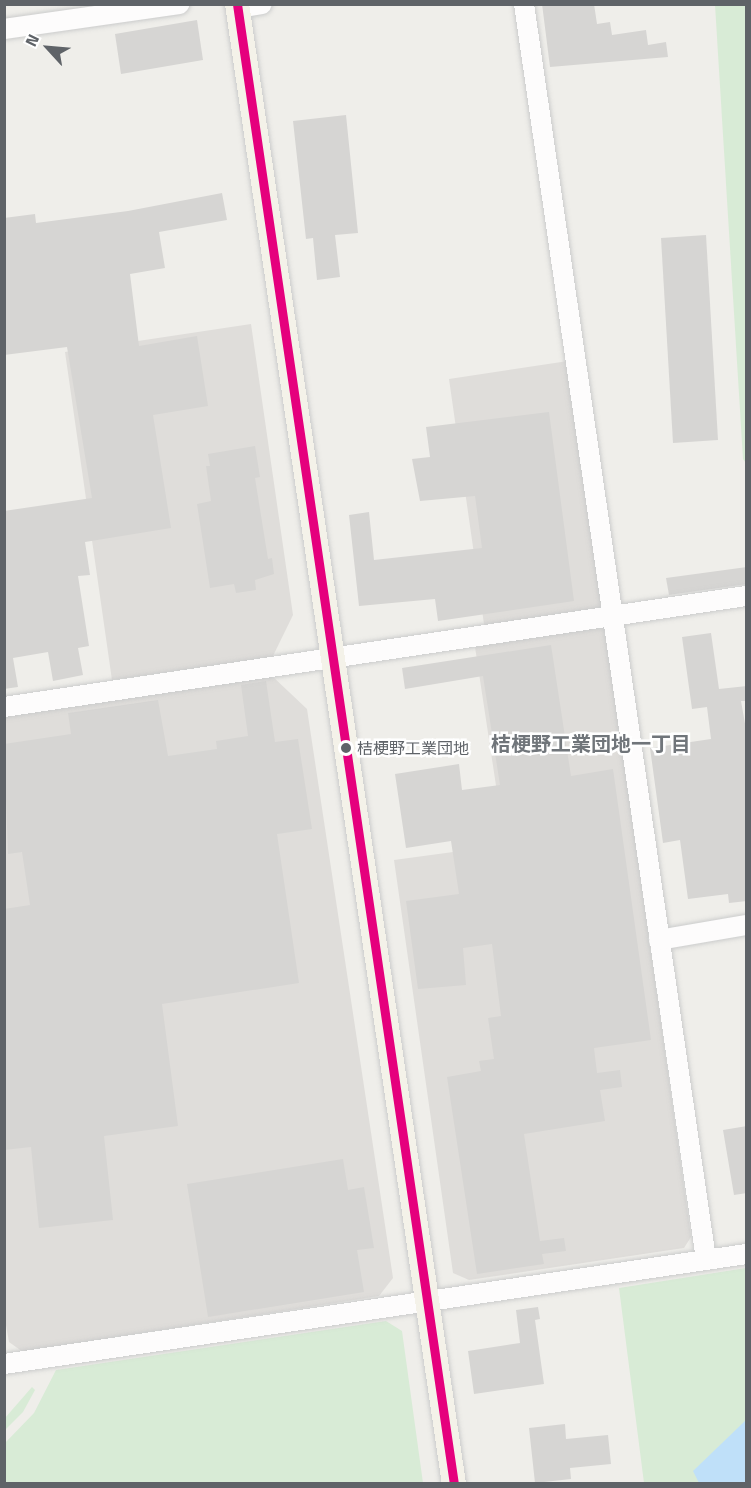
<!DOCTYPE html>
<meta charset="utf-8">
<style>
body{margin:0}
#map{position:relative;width:751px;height:1488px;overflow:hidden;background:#efeeea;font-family:"Titillium Web","Noto Sans JP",sans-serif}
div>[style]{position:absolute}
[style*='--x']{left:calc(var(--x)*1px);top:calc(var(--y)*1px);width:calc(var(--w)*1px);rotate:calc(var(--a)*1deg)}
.industrial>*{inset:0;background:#dfddda}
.green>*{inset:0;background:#d8ebd6}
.water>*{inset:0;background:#bfe0f9}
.building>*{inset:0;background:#d6d5d3}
.roads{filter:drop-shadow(0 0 2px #cbcccc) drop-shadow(0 0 2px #cbcccc)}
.minor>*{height:20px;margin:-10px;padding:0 10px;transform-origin:10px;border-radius:10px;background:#fdfcfc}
.major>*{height:24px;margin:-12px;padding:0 12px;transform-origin:12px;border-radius:12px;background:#f4f2e9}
.bus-1>*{height:9px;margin:-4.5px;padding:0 4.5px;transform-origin:4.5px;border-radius:4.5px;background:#e5007d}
.dots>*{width:16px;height:16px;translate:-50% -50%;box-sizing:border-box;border:3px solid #fff;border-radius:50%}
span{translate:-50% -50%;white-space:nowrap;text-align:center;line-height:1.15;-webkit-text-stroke:5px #fff;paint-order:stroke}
.bus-label{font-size:16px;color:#5f6368}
.left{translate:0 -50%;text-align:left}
.neighbourhood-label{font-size:20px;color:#70757a;font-weight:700}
.frame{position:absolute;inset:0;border:6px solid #5f6368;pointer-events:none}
.north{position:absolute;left:18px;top:18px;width:60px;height:60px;-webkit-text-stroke:4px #fff;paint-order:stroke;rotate:296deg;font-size:16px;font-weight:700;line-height:24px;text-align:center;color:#5f6368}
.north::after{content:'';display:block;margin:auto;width:21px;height:27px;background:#5f6368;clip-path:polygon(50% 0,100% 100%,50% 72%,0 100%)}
</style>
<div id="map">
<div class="industrial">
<div style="clip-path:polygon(251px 324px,293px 615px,272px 658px,112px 680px,65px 352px)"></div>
<div style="clip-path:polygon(568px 361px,691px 1237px,684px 1248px,469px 1280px,453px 1273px,394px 860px,505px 845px,475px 647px,487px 645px,449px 379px)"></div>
<div style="clip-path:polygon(271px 675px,307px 709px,393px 1278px,379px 1296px,23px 1352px,9px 1342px,4px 1314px,4px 715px)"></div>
</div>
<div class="green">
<div style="clip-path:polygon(715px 5px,746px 5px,746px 463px,743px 459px)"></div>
<div style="clip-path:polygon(746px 1268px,746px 1483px,644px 1483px,619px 1288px)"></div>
<div style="clip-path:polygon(386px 1321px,402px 1331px,423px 1483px,5px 1483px,5px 1443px,34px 1413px,56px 1370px)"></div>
<div style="clip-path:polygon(32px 1387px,35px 1390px,23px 1412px,5px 1430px,5px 1418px)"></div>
</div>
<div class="water">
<div style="clip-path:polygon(746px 1420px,746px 1483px,699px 1483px,693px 1471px)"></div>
</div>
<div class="building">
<div style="clip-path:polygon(542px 4px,594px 4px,597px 24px,610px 22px,612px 35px,646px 30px,648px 45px,666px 42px,668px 57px,550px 67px)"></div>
<div style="clip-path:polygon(197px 20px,203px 60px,121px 74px,115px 34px)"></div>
<div style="clip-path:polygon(346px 115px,358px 233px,335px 235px,340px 277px,317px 280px,313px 238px,306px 239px,293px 121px)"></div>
<div style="clip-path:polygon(222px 193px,227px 220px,159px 232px,165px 268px,130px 274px,139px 346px,197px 336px,208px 406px,153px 415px,171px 528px,85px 542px,90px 575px,78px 576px,89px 646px,78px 648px,83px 675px,53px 681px,48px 652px,13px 658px,18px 687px,4px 689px,4px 511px,92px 498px,67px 347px,4px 355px,4px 218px,35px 214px,36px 223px,128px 211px)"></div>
<div style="clip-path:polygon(706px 235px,718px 440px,673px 443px,661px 238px)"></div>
<div style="clip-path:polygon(549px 412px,574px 601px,438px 621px,435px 599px,359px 606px,349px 515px,369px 512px,374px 560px,482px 548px,475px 496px,420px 501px,412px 459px,430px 457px,426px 427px)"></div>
<div style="clip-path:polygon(255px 446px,260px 477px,255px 478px,268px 559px,272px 558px,274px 574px,255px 580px,256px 590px,236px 593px,234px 584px,210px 588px,197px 504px,211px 501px,206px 466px,210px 466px,208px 454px)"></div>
<div style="clip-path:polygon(747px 567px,747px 584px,669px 595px,666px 578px)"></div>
<div style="clip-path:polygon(711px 633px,719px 689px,747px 686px,747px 701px,741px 701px,747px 735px,747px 901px,729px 903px,728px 894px,688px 899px,680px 840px,663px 843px,650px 748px,711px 739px,707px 707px,692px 709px,682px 637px)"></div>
<div style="clip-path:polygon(551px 645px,571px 776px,613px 769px,651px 1040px,594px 1048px,597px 1073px,620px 1070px,622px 1087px,600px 1090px,605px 1121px,524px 1134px,540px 1241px,564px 1238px,566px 1251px,542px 1254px,544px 1264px,477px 1274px,447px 1077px,481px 1071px,479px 1061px,494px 1059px,488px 1018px,501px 1016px,492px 944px,463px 948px,466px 985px,418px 989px,406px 901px,459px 894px,451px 841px,406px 848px,395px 774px,459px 764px,462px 790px,500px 785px,483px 676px,405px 689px,402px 668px)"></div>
<div style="clip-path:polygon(266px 681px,275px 742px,298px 739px,312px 829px,277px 834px,299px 983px,162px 1004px,178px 1126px,104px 1136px,113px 1220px,39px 1228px,31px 1147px,4px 1150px,4px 909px,30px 905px,22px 852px,8px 854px,4px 744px,71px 734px,68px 713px,158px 700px,168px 756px,217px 749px,216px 741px,248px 736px,241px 685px)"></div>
<div style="clip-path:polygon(747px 1126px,747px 1193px,734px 1195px,723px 1130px)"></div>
<div style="clip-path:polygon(343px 1159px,348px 1190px,364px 1187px,374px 1248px,357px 1250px,364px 1292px,208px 1317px,187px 1184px)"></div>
<div style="clip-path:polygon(538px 1307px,540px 1319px,535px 1320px,544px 1384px,474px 1394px,468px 1351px,520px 1343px,516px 1310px)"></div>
<div style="clip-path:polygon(565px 1424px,566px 1439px,608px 1435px,611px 1464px,570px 1468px,571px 1479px,535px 1483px,529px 1428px)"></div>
</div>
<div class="roads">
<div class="minor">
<div style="--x:524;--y:4;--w:1269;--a:81.75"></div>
<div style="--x:237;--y:8;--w:25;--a:-9"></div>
<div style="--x:4;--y:29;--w:177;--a:-8.1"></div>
<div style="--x:4;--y:707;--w:750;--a:-8.51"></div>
<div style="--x:659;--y:940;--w:88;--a:-9.8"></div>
<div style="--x:4;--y:1364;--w:750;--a:-8.43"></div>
</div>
<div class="major">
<div style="--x:237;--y:4;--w:1496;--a:81.66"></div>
</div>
</div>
<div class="bus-1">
<div style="--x:237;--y:4;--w:1496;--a:81.66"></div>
</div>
<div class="dots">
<div style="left:346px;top:748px;background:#5f6368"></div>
</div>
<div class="bus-label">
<span class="left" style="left:357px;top:748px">桔梗野工業団地</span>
</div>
<div class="neighbourhood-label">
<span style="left:591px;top:743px">桔梗野工業団地一丁目</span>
</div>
<div class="frame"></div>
<div class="north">N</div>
</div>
